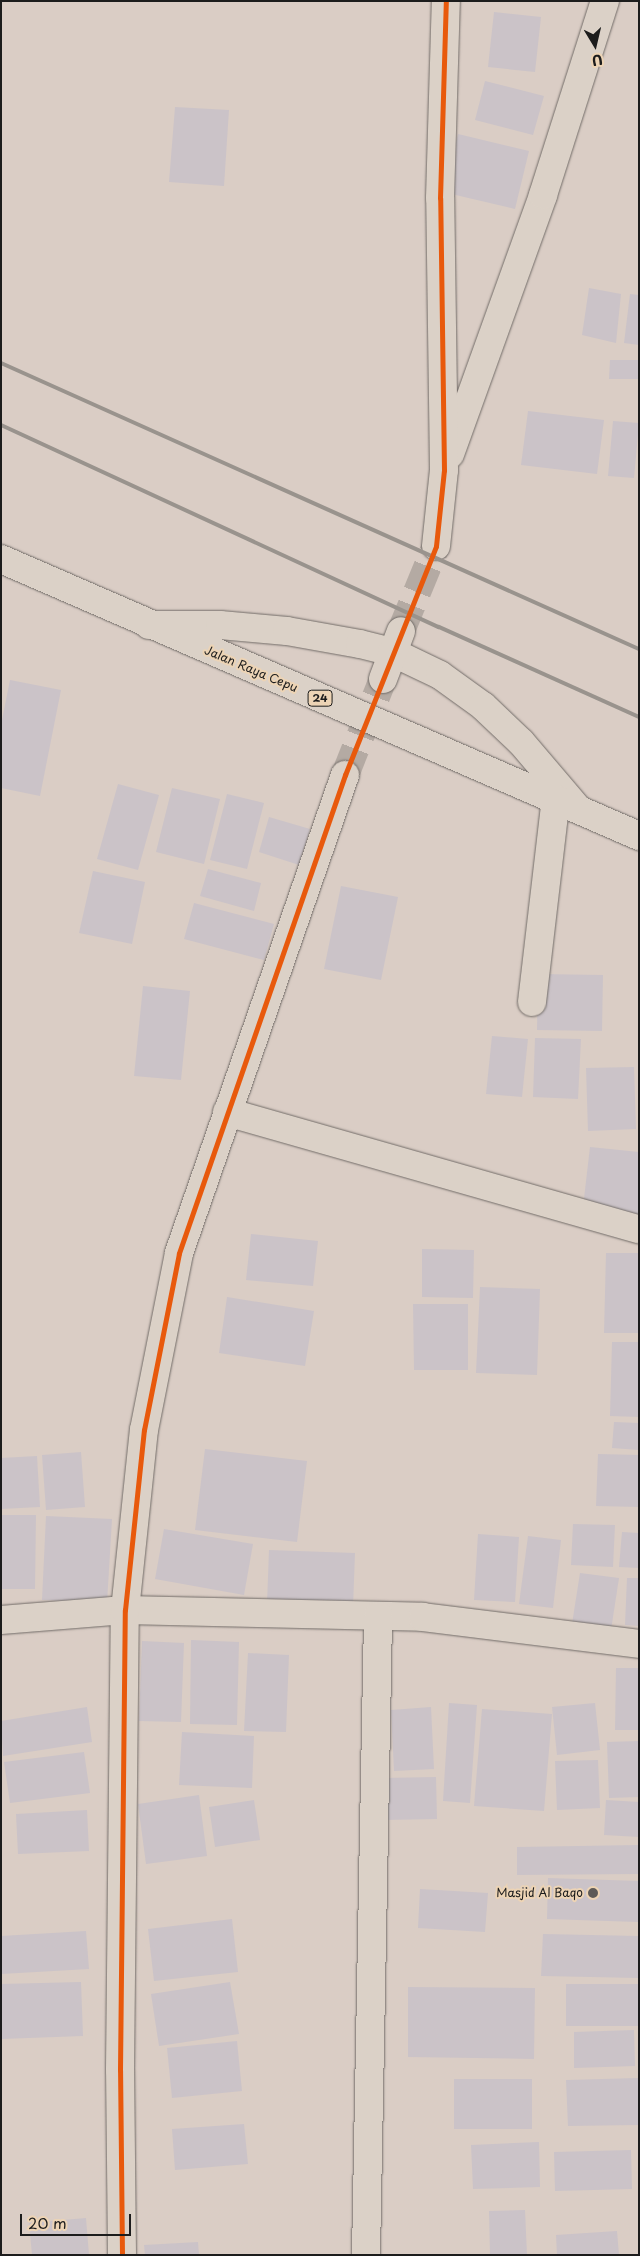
<!DOCTYPE html>
<style>
body{margin:0}
#map{position:relative;width:640px;height:2256px;overflow:hidden;background:#dacdc5;font-family:"Playpen Sans",sans-serif}
div>[style]{position:absolute}
[style*='--x']{left:calc(var(--x)*1px);top:calc(var(--y)*1px);width:calc(var(--w)*1px);rotate:calc(var(--a)*1deg)}
.building>*{inset:0;background:#cbc3c8}
.street-tunnel>*{height:28px;margin-top:-14px;transform-origin:0;background:repeating-linear-gradient(90deg,#b4aaa3 0 28px,transparent 0 42px)}
.roads{filter:drop-shadow(0 0 1px #726c68) drop-shadow(0 0 1px #726c68)}
.street>*{height:28px;margin:-14px;padding:0 14px;transform-origin:14px;border-radius:14px;background:#dbd1c7}
.highway>*{height:28px;margin:-14px;padding:0 14px;transform-origin:14px;border-radius:14px;background:#dbd1c7}
.rail>*{height:4px;margin:-2px;padding:0 2px;transform-origin:2px;border-radius:2px;background:#99938d}
.cycleway>*{height:5px;margin:-2.5px;padding:0 2.5px;transform-origin:2.5px;border-radius:2.5px;background:#e8590c}
.dots>*{width:14px;height:14px;translate:-50% -50%;box-sizing:border-box;border:2px solid #edd4b5;border-radius:50%}
span{translate:-50% -50%;white-space:nowrap;text-align:center;line-height:1.15;-webkit-text-stroke:4px #edd4b5;paint-order:stroke}
.shield-label span{padding:1px 4px;background:#edd4b5;border:1px solid;border-radius:4px;-webkit-text-stroke-width:0}
.shield-label{font-size:11px;color:#1c1c1c;font-weight:700}
.street-label{font-size:12px;color:#1c1c1c}
.poi-label{font-size:12px;color:#1c1c1c}
.right{translate:-100% -50%;text-align:right}
.frame{position:absolute;inset:0;border:2px solid #1c1c1c;pointer-events:none}
.north{position:absolute;left:570px;top:20px;width:50px;height:50px;-webkit-text-stroke:4px #edd4b5;paint-order:stroke;rotate:171deg;font-size:14px;font-weight:700;line-height:20px;text-align:center;color:#1c1c1c}
.north::after{content:'';display:block;margin:auto;width:18px;height:22px;background:#1c1c1c;clip-path:polygon(50% 0,100% 100%,50% 72%,0 100%)}
.scale{position:absolute;left:20px;top:2214px;width:111px;height:22px;box-sizing:border-box;border:2px solid #1c1c1c;border-top:0;padding-left:6px;font-size:15px;line-height:18px;white-space:nowrap;color:#1c1c1c;-webkit-text-stroke:4px #edd4b5;paint-order:stroke}
</style>
<div id="map">
<div class="building">
<div style="clip-path:polygon(494px 12px,541px 17px,535px 72px,488px 67px)"></div>
<div style="clip-path:polygon(485px 81px,544px 96px,533px 135px,475px 120px)"></div>
<div style="clip-path:polygon(175px 107px,229px 110px,224px 186px,169px 182px)"></div>
<div style="clip-path:polygon(458px 134px,529px 151px,515px 209px,443px 192px)"></div>
<div style="clip-path:polygon(589px 288px,621px 294px,616px 343px,582px 335px)"></div>
<div style="clip-path:polygon(630px 294px,639px 295px,639px 345px,624px 343px)"></div>
<div style="clip-path:polygon(610px 360px,639px 360px,639px 379px,609px 379px)"></div>
<div style="clip-path:polygon(528px 411px,604px 420px,597px 474px,521px 465px)"></div>
<div style="clip-path:polygon(613px 421px,639px 423px,634px 478px,608px 476px)"></div>
<div style="clip-path:polygon(10px 680px,61px 690px,40px 796px,1px 788px,1px 725px)"></div>
<div style="clip-path:polygon(118px 784px,159px 795px,138px 870px,97px 859px)"></div>
<div style="clip-path:polygon(172px 788px,220px 799px,204px 864px,156px 852px)"></div>
<div style="clip-path:polygon(227px 794px,264px 803px,247px 869px,210px 860px)"></div>
<div style="clip-path:polygon(269px 817px,310px 829px,299px 865px,259px 852px)"></div>
<div style="clip-path:polygon(208px 869px,261px 883px,254px 911px,200px 896px)"></div>
<div style="clip-path:polygon(93px 871px,145px 882px,132px 944px,79px 933px)"></div>
<div style="clip-path:polygon(341px 886px,398px 897px,381px 980px,324px 969px)"></div>
<div style="clip-path:polygon(194px 903px,274px 924px,264px 960px,184px 939px)"></div>
<div style="clip-path:polygon(538px 974px,603px 975px,602px 1031px,537px 1030px)"></div>
<div style="clip-path:polygon(143px 986px,190px 991px,181px 1080px,134px 1076px)"></div>
<div style="clip-path:polygon(492px 1036px,528px 1039px,522px 1097px,486px 1094px)"></div>
<div style="clip-path:polygon(535px 1038px,581px 1039px,578px 1099px,533px 1097px)"></div>
<div style="clip-path:polygon(634px 1067px,636px 1129px,588px 1131px,586px 1068px)"></div>
<div style="clip-path:polygon(590px 1147px,639px 1152px,639px 1214px,583px 1207px)"></div>
<div style="clip-path:polygon(251px 1234px,318px 1241px,313px 1286px,246px 1280px)"></div>
<div style="clip-path:polygon(422px 1249px,474px 1250px,473px 1298px,422px 1297px)"></div>
<div style="clip-path:polygon(606px 1253px,639px 1253px,639px 1333px,604px 1333px)"></div>
<div style="clip-path:polygon(480px 1287px,540px 1289px,537px 1375px,476px 1373px)"></div>
<div style="clip-path:polygon(227px 1297px,314px 1311px,305px 1366px,219px 1353px)"></div>
<div style="clip-path:polygon(413px 1304px,468px 1304px,468px 1370px,414px 1370px)"></div>
<div style="clip-path:polygon(612px 1342px,639px 1342px,639px 1417px,610px 1416px)"></div>
<div style="clip-path:polygon(614px 1422px,639px 1423px,639px 1450px,612px 1448px)"></div>
<div style="clip-path:polygon(205px 1449px,307px 1461px,297px 1542px,195px 1530px)"></div>
<div style="clip-path:polygon(81px 1452px,85px 1507px,46px 1510px,42px 1455px)"></div>
<div style="clip-path:polygon(598px 1454px,639px 1455px,639px 1507px,596px 1506px)"></div>
<div style="clip-path:polygon(37px 1456px,40px 1507px,1px 1509px,1px 1458px)"></div>
<div style="clip-path:polygon(1px 1515px,36px 1515px,35px 1589px,1px 1589px)"></div>
<div style="clip-path:polygon(46px 1516px,112px 1519px,107px 1603px,42px 1600px)"></div>
<div style="clip-path:polygon(573px 1524px,615px 1525px,613px 1567px,571px 1565px)"></div>
<div style="clip-path:polygon(164px 1529px,253px 1544px,244px 1595px,155px 1579px)"></div>
<div style="clip-path:polygon(622px 1532px,639px 1533px,639px 1568px,619px 1567px)"></div>
<div style="clip-path:polygon(478px 1534px,519px 1537px,515px 1602px,474px 1600px)"></div>
<div style="clip-path:polygon(528px 1536px,561px 1540px,553px 1608px,519px 1604px)"></div>
<div style="clip-path:polygon(269px 1550px,355px 1553px,353px 1607px,267px 1604px)"></div>
<div style="clip-path:polygon(580px 1573px,619px 1578px,611px 1630px,572px 1624px)"></div>
<div style="clip-path:polygon(627px 1578px,639px 1578px,639px 1626px,625px 1625px)"></div>
<div style="clip-path:polygon(191px 1640px,239px 1642px,237px 1725px,190px 1724px)"></div>
<div style="clip-path:polygon(142px 1641px,184px 1643px,181px 1722px,139px 1721px)"></div>
<div style="clip-path:polygon(248px 1653px,289px 1655px,286px 1732px,244px 1731px)"></div>
<div style="clip-path:polygon(616px 1668px,639px 1668px,639px 1730px,615px 1730px)"></div>
<div style="clip-path:polygon(449px 1703px,477px 1705px,470px 1803px,443px 1801px)"></div>
<div style="clip-path:polygon(595px 1703px,600px 1750px,557px 1755px,552px 1707px)"></div>
<div style="clip-path:polygon(87px 1707px,92px 1742px,3px 1756px,1px 1721px)"></div>
<div style="clip-path:polygon(431px 1707px,434px 1769px,394px 1771px,391px 1710px)"></div>
<div style="clip-path:polygon(482px 1709px,552px 1714px,544px 1811px,474px 1806px)"></div>
<div style="clip-path:polygon(182px 1732px,254px 1736px,252px 1788px,179px 1785px)"></div>
<div style="clip-path:polygon(639px 1741px,639px 1797px,609px 1798px,607px 1742px)"></div>
<div style="clip-path:polygon(84px 1752px,90px 1793px,10px 1803px,4px 1762px)"></div>
<div style="clip-path:polygon(598px 1760px,600px 1808px,557px 1810px,555px 1761px)"></div>
<div style="clip-path:polygon(436px 1777px,437px 1819px,383px 1820px,383px 1778px)"></div>
<div style="clip-path:polygon(199px 1795px,207px 1856px,146px 1864px,138px 1804px)"></div>
<div style="clip-path:polygon(254px 1800px,260px 1840px,215px 1847px,209px 1807px)"></div>
<div style="clip-path:polygon(606px 1800px,639px 1802px,639px 1837px,604px 1835px)"></div>
<div style="clip-path:polygon(87px 1810px,89px 1851px,18px 1854px,16px 1814px)"></div>
<div style="clip-path:polygon(639px 1845px,639px 1874px,517px 1875px,517px 1847px)"></div>
<div style="clip-path:polygon(548px 1878px,639px 1881px,638px 1922px,547px 1919px)"></div>
<div style="clip-path:polygon(420px 1889px,488px 1893px,485px 1932px,418px 1928px)"></div>
<div style="clip-path:polygon(232px 1919px,238px 1972px,154px 1981px,148px 1929px)"></div>
<div style="clip-path:polygon(86px 1931px,89px 1969px,1px 1974px,1px 1936px)"></div>
<div style="clip-path:polygon(543px 1934px,639px 1936px,639px 1978px,541px 1976px)"></div>
<div style="clip-path:polygon(81px 1982px,83px 2036px,1px 2039px,1px 1984px)"></div>
<div style="clip-path:polygon(230px 1982px,239px 2034px,159px 2046px,151px 1994px)"></div>
<div style="clip-path:polygon(566px 1984px,639px 1984px,639px 2026px,566px 2026px)"></div>
<div style="clip-path:polygon(408px 1987px,535px 1988px,534px 2059px,408px 2057px)"></div>
<div style="clip-path:polygon(634px 2030px,635px 2066px,574px 2068px,574px 2032px)"></div>
<div style="clip-path:polygon(237px 2041px,242px 2091px,172px 2098px,167px 2048px)"></div>
<div style="clip-path:polygon(638px 2078px,639px 2125px,568px 2126px,566px 2080px)"></div>
<div style="clip-path:polygon(454px 2079px,532px 2079px,532px 2129px,454px 2129px)"></div>
<div style="clip-path:polygon(244px 2124px,248px 2164px,175px 2170px,172px 2129px)"></div>
<div style="clip-path:polygon(539px 2142px,540px 2187px,473px 2189px,471px 2145px)"></div>
<div style="clip-path:polygon(631px 2150px,632px 2189px,555px 2191px,554px 2152px)"></div>
<div style="clip-path:polygon(525px 2210px,527px 2255px,490px 2255px,489px 2211px)"></div>
<div style="clip-path:polygon(86px 2218px,89px 2255px,32px 2255px,29px 2223px)"></div>
<div style="clip-path:polygon(617px 2231px,619px 2255px,557px 2255px,556px 2235px)"></div>
<div style="clip-path:polygon(198px 2242px,199px 2255px,145px 2255px,144px 2245px)"></div>
</div>
<div class="street-tunnel">
<div style="--x:401;--y:631;--w:92;--a:-67.6"></div>
<div style="--x:345;--y:775;--w:103;--a:-68.4"></div>
</div>
<div class="roads">
<div class="street">
<div style="--x:450;--y:454;--w:275;--a:-70.2"></div>
<div style="--x:543;--y:195;--w:204;--a:-72.3"></div>
<div style="--x:436;--y:546;--w:76;--a:-84"></div>
<div style="--x:444;--y:470;--w:272;--a:-90.8"></div>
<div style="--x:440;--y:198;--w:197;--a:-88.3"></div>
<div style="--x:149;--y:625;--w:71;--a:0"></div>
<div style="--x:220;--y:625;--w:67;--a:5.1"></div>
<div style="--x:287;--y:631;--w:74;--a:10.1"></div>
<div style="--x:360;--y:644;--w:33;--a:14"></div>
<div style="--x:392;--y:652;--w:53;--a:25.6"></div>
<div style="--x:440;--y:675;--w:53;--a:35.8"></div>
<div style="--x:483;--y:706;--w:52;--a:43.5"></div>
<div style="--x:521;--y:742;--w:88;--a:49.6"></div>
<div style="--x:383;--y:679;--w:51;--a:-69.4"></div>
<div style="--x:532;--y:1002;--w:204;--a:-83.3"></div>
<div style="--x:227;--y:1112;--w:428;--a:15.9"></div>
<div style="--x:1;--y:1620;--w:124;--a:-4.6"></div>
<div style="--x:125;--y:1610;--w:298;--a:1.3"></div>
<div style="--x:423;--y:1617;--w:218;--a:7.1"></div>
<div style="--x:122;--y:2255;--w:185;--a:-90.6"></div>
<div style="--x:120;--y:2070;--w:460;--a:-89.4"></div>
<div style="--x:125;--y:1610;--w:181;--a:-84"></div>
<div style="--x:144;--y:1430;--w:180;--a:-78.8"></div>
<div style="--x:179;--y:1253;--w:506;--a:-70.85"></div>
<div style="--x:366;--y:2255;--w:639;--a:-88.92"></div>
</div>
<div class="highway">
<div style="--x:1;--y:559;--w:696;--a:23.47"></div>
</div>
</div>
<div class="rail">
<div style="--x:1;--y:363;--w:699;--a:24.15"></div>
<div style="--x:1;--y:425;--w:482;--a:24.8"></div>
<div style="--x:439;--y:627;--w:219;--a:24.2"></div>
</div>
<div class="cycleway">
<div style="--x:122;--y:2255;--w:185;--a:-90.6"></div>
<div style="--x:120;--y:2070;--w:460;--a:-89.4"></div>
<div style="--x:125;--y:1610;--w:181;--a:-84"></div>
<div style="--x:144;--y:1430;--w:180;--a:-78.8"></div>
<div style="--x:179;--y:1253;--w:506;--a:-70.85"></div>
<div style="--x:345;--y:775;--w:246;--a:-68.3"></div>
<div style="--x:436;--y:546;--w:76;--a:-84"></div>
<div style="--x:444;--y:470;--w:272;--a:-90.8"></div>
<div style="--x:440;--y:198;--w:197;--a:-88.3"></div>
</div>
<div class="dots">
<div style="left:593px;top:1893px;background:#5e5a57"></div>
</div>
<div class="shield-label">
<span style="left:320px;top:698px">24</span>
</div>
<div class="street-label">
<span style="left:251px;top:669px;rotate:23deg">Jalan Raya Cepu</span>
</div>
<div class="poi-label">
<span class="right" style="left:583px;top:1893px">Masjid Al Baqo</span>
</div>
<div class="frame"></div>
<div class="north">U</div>
<div class="scale">20 m</div>
</div>
